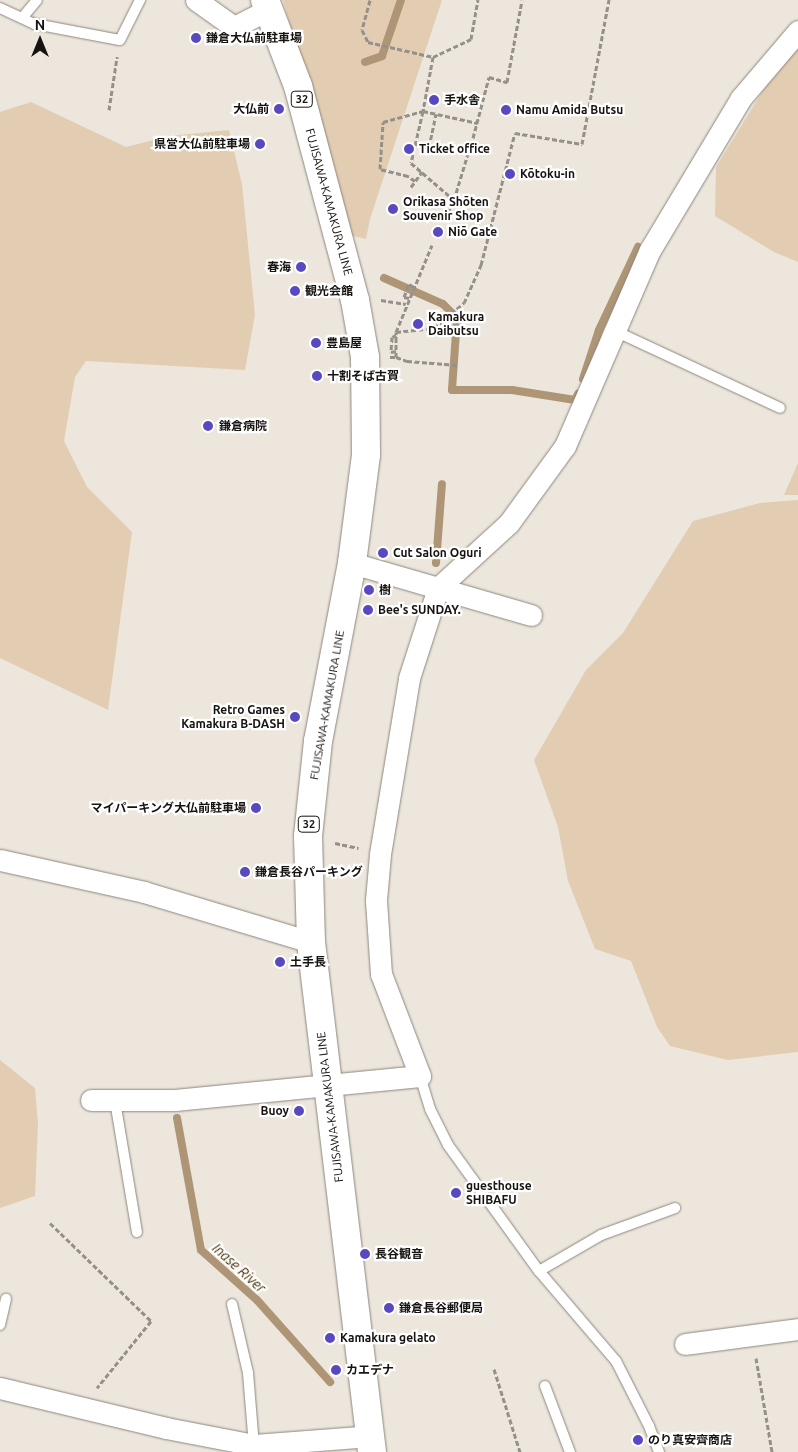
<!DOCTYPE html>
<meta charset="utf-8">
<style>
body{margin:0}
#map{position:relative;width:798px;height:1452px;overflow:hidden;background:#ece6dd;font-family:Ubuntu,"Noto Sans JP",sans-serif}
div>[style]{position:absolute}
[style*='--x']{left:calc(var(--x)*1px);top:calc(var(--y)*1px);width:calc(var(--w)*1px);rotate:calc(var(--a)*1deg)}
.green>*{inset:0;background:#e2cdb2}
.stream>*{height:8px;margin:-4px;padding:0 4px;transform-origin:4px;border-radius:4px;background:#ae9575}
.path>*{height:3px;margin-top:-1.5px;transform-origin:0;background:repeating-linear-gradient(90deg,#95908a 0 5px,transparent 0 7.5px)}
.roads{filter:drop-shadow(0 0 1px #8d867f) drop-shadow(0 0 1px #8d867f)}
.service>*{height:10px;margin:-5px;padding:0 5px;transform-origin:5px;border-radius:5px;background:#fff}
.minor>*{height:21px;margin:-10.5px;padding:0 10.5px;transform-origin:10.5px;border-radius:10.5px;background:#fff}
.primary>*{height:28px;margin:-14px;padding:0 14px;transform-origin:14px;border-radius:14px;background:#fff}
.dots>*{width:14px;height:14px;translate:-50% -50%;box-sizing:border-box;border:2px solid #fff;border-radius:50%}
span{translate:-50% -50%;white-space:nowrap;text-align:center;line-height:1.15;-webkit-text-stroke:4.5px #fff;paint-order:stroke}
.shield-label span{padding:1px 4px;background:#fff;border:1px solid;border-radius:4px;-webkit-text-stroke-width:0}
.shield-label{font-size:11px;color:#161311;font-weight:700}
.poi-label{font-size:12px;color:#161311;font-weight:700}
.left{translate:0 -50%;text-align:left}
.right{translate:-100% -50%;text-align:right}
.street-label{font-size:12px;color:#161311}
.water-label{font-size:14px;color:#472d01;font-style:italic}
.north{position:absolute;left:15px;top:15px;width:50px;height:50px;-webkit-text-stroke:4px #fff;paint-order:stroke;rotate:0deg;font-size:14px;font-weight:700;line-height:20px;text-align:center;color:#161311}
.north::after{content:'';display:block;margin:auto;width:18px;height:22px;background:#161311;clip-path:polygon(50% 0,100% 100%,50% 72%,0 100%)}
</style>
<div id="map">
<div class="green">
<div style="clip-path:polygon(283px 0,442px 0,370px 219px,366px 239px,349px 235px)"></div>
<div style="clip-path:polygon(798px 46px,798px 262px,774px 252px,715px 216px,716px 167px,769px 81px)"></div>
<div style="clip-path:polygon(31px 102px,126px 147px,169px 136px,229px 130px,242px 184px,255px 315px,245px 370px,86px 361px,75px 377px,64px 441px,87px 487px,132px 532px,108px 710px,0 658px,0 112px)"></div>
<div style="clip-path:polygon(798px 463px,798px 495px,784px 495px)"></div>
<div style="clip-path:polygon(798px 500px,798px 1052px,728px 1060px,670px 1046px,657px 1027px,631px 961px,595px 949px,568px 881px,558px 827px,534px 760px,586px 670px,623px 633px,693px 521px,760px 503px)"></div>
<div style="clip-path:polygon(0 1060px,35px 1088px,38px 1124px,35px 1196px,0 1208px)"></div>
</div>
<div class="stream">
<div style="--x:365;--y:62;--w:18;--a:-19"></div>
<div style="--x:382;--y:56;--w:59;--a:-71.3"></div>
<div style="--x:384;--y:278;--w:64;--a:23.8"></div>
<div style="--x:443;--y:304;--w:20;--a:45"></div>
<div style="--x:457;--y:318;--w:72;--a:94"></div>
<div style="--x:452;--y:390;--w:60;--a:0"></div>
<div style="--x:512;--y:390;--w:64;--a:9"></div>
<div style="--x:575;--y:400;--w:7;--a:-63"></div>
<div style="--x:583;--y:379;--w:52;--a:-71.9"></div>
<div style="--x:599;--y:330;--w:92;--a:-64.8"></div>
<div style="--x:436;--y:563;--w:79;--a:-85.7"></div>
<div style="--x:177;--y:1118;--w:134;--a:79.7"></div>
<div style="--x:201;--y:1250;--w:75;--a:41.8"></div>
<div style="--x:257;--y:1300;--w:110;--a:48.3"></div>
</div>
<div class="path">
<div style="--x:370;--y:0;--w:31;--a:105"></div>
<div style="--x:362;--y:30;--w:13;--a:63"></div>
<div style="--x:368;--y:42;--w:67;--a:13"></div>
<div style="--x:433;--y:57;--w:55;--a:100.5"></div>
<div style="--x:423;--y:111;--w:56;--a:12.3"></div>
<div style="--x:433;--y:57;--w:42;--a:-25.3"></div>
<div style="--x:471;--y:39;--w:40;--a:-80"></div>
<div style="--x:109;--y:110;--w:54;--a:-81.4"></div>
<div style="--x:473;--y:138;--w:63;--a:-75.3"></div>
<div style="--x:489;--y:77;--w:19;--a:16"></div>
<div style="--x:507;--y:82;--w:83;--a:-79.6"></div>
<div style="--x:416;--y:144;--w:13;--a:13"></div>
<div style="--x:429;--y:147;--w:34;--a:-78"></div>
<div style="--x:415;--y:181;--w:9;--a:-144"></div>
<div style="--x:408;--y:176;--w:29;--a:-166"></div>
<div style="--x:380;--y:169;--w:47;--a:-86.3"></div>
<div style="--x:383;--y:122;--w:41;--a:-15.4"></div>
<div style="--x:423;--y:111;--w:53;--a:103"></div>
<div style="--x:411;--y:163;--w:57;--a:40.7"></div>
<div style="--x:411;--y:187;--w:19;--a:-54"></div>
<div style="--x:445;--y:220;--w:22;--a:-66"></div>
<div style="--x:454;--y:200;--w:52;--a:-73.3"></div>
<div style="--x:409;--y:298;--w:5;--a:-169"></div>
<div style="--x:404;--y:297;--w:14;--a:-69"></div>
<div style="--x:409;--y:284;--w:6;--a:31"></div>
<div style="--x:381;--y:300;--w:25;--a:9"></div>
<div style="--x:396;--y:332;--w:38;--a:-6"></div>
<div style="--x:434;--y:328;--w:39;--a:-40"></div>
<div style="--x:464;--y:303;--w:42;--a:-65.9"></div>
<div style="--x:481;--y:265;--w:136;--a:-75.6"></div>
<div style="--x:515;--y:133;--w:68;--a:9.3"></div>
<div style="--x:582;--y:144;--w:147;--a:-79.4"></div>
<div style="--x:396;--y:335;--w:4;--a:153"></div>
<div style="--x:392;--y:337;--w:15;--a:94"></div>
<div style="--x:391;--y:352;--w:5;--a:-11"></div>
<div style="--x:390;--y:357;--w:6;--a:0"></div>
<div style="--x:396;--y:357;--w:25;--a:-90"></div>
<div style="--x:396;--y:332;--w:94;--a:-67.5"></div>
<div style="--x:396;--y:357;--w:12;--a:20"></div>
<div style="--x:407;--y:361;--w:51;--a:4.5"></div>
<div style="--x:335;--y:843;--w:24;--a:12"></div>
<div style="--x:50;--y:1223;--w:141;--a:44.1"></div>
<div style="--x:151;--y:1321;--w:86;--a:128.9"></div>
<div style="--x:756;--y:1358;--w:95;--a:80.3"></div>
<div style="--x:494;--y:1369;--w:87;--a:72.6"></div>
</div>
<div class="roads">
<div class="service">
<div style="--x:0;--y:8;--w:38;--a:25"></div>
<div style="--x:35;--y:24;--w:86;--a:10.7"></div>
<div style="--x:120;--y:40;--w:45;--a:-63.4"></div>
<div style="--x:22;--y:18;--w:23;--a:-50"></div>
<div style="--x:615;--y:331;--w:182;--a:25"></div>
<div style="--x:420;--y:1076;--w:34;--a:73"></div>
<div style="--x:430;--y:1109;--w:40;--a:63.4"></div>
<div style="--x:448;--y:1145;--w:155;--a:54.2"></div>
<div style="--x:539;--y:1271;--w:118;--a:49.5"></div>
<div style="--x:616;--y:1361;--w:73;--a:63.1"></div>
<div style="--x:649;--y:1426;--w:28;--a:69"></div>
<div style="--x:115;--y:1101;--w:133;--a:80.5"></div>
<div style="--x:539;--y:1271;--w:72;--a:-30.1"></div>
<div style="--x:601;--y:1235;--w:79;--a:-20"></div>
<div style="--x:232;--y:1304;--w:71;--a:76.9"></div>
<div style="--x:248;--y:1373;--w:73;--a:85.3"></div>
<div style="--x:0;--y:1325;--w:27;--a:-77"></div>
<div style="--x:545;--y:1386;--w:71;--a:69.3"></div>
</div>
<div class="minor">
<div style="--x:196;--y:0;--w:47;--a:35.4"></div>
<div style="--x:234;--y:27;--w:39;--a:-27"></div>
<div style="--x:352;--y:563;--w:90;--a:16.2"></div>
<div style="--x:438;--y:588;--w:96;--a:-42.5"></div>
<div style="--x:509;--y:523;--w:95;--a:-54"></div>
<div style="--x:565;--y:446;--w:214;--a:-66.6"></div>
<div style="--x:650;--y:250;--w:177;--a:-59.1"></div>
<div style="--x:741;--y:98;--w:88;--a:-49.6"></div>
<div style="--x:0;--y:860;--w:148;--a:12.5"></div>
<div style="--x:144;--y:892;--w:174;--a:16.7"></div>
<div style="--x:91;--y:1100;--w:84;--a:0"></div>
<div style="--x:175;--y:1100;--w:246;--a:-5.6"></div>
<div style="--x:420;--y:1076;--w:109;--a:-110.9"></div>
<div style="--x:381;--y:974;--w:74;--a:-93.9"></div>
<div style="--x:376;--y:900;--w:46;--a:-85"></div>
<div style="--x:380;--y:854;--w:178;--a:-80.6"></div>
<div style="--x:409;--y:678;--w:95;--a:-72.1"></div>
<div style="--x:438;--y:588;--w:97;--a:16.2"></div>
<div style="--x:685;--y:1344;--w:114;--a:-7.6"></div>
<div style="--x:0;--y:1388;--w:171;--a:13.5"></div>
<div style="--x:166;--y:1428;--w:90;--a:10.9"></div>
<div style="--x:254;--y:1445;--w:116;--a:-4.4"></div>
</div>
<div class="primary">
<div style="--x:265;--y:0;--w:92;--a:69"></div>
<div style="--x:298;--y:86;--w:221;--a:75.1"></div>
<div style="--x:355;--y:300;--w:58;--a:80"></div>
<div style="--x:365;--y:357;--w:98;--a:89.4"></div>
<div style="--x:366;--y:455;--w:109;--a:97.4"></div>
<div style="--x:352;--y:563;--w:181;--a:100.8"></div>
<div style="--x:318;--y:741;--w:96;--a:96"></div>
<div style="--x:308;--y:836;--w:106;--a:88.4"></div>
<div style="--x:311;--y:942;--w:514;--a:83.18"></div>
</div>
</div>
<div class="dots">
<div style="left:196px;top:38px;background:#5949c1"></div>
<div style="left:434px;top:100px;background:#5949c1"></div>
<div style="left:279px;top:109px;background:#5949c1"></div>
<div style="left:506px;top:110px;background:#5949c1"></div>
<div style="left:260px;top:144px;background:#5949c1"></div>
<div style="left:409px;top:149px;background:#5949c1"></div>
<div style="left:510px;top:174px;background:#5949c1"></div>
<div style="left:393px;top:209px;background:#5949c1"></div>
<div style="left:438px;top:232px;background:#5949c1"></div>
<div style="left:301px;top:267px;background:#5949c1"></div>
<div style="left:295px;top:291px;background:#5949c1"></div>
<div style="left:418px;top:324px;background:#5949c1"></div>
<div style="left:316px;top:343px;background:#5949c1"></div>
<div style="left:317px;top:376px;background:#5949c1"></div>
<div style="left:208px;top:426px;background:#5949c1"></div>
<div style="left:383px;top:553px;background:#5949c1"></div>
<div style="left:369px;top:590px;background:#5949c1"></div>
<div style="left:368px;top:610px;background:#5949c1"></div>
<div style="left:295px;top:717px;background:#5949c1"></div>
<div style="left:256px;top:808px;background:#5949c1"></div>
<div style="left:245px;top:872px;background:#5949c1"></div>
<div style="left:280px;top:962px;background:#5949c1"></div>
<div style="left:299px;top:1111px;background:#5949c1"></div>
<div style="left:456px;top:1193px;background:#5949c1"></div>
<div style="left:365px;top:1254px;background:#5949c1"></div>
<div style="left:389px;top:1308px;background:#5949c1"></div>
<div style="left:330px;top:1338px;background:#5949c1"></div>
<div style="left:336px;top:1370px;background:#5949c1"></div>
<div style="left:638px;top:1440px;background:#5949c1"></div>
</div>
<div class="shield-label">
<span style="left:302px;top:99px">32</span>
<span style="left:309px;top:824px">32</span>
</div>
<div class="poi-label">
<span class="left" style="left:206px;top:38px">鎌倉大仏前駐車場</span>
<span class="left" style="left:444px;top:100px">手水舎</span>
<span class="right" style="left:269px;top:109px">大仏前</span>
<span class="left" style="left:516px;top:110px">Namu Amida Butsu</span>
<span class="right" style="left:250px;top:144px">県営大仏前駐車場</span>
<span class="left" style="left:419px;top:149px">Ticket office</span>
<span class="left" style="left:520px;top:174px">Kōtoku-in</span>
<span class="left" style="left:403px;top:209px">Orikasa Shōten<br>Souvenir Shop</span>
<span class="left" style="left:448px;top:232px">Niō Gate</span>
<span class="right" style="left:291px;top:267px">春海</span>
<span class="left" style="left:305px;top:291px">観光会館</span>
<span class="left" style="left:428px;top:324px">Kamakura<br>Daibutsu</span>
<span class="left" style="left:326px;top:343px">豊島屋</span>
<span class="left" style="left:327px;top:376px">十割そば古賀</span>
<span class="left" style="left:219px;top:426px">鎌倉病院</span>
<span class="left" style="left:393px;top:553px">Cut Salon Oguri</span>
<span class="left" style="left:379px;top:590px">樹</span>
<span class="left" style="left:378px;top:610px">Bee's SUNDAY.</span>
<span class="right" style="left:285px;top:717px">Retro Games<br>Kamakura B-DASH</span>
<span class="right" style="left:246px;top:808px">マイパーキング大仏前駐車場</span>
<span class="left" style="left:255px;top:872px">鎌倉長谷パーキング</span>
<span class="left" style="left:290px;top:962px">土手長</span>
<span class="right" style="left:289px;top:1111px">Buoy</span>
<span class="left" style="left:466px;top:1193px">guesthouse<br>SHIBAFU</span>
<span class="left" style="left:375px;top:1254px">長谷観音</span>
<span class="left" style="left:399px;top:1308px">鎌倉長谷郵便局</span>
<span class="left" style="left:340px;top:1338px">Kamakura gelato</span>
<span class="left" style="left:346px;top:1370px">カエデナ</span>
<span class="left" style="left:648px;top:1440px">のり真安齊商店</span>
</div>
<div class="street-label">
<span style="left:329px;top:202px;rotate:75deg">FUJISAWA-KAMAKURA LINE</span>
<span style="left:327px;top:705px;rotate:-80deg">FUJISAWA-KAMAKURA LINE</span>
<span style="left:330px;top:1107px;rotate:-97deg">FUJISAWA-KAMAKURA LINE</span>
</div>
<div class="water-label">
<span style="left:239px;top:1268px;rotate:42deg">Inase River</span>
</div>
<div class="north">N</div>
</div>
